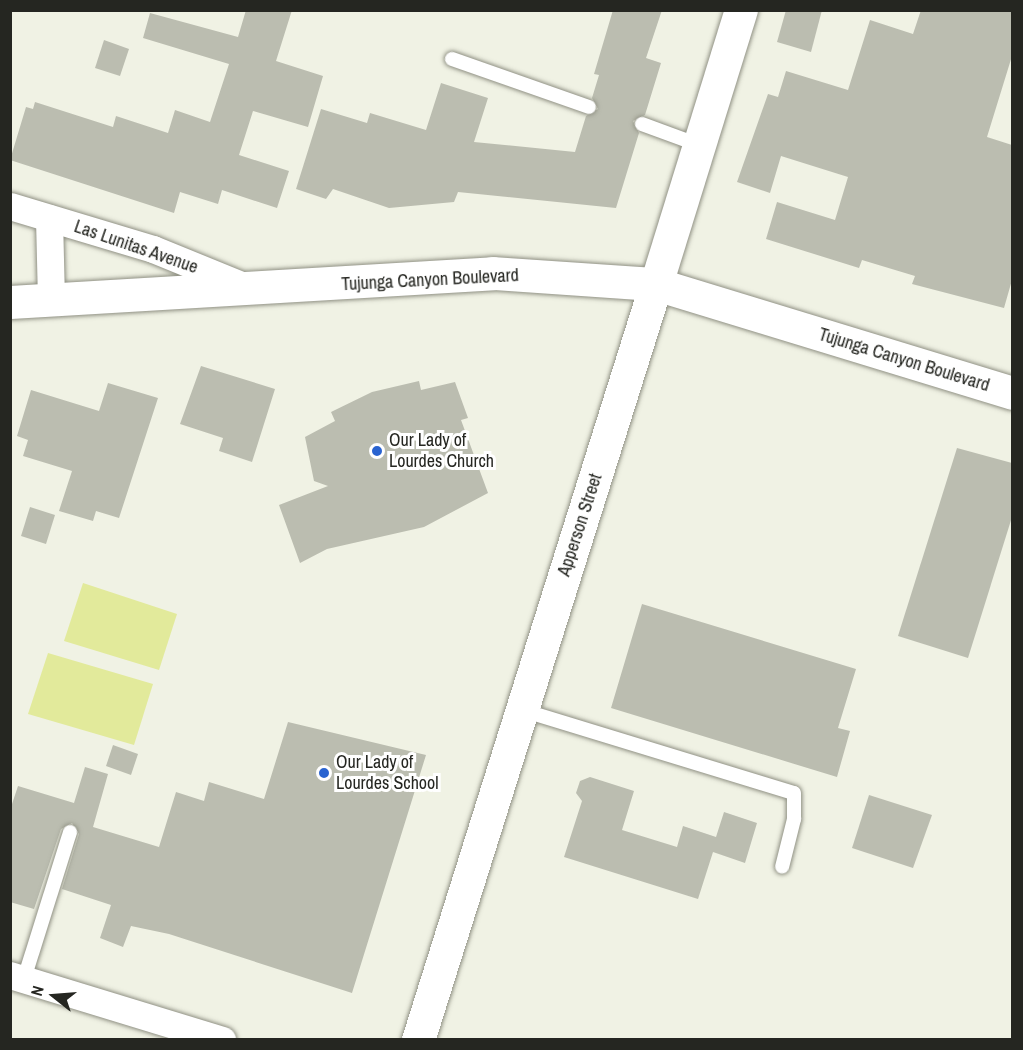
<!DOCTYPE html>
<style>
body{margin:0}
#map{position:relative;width:1023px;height:1050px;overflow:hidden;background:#f0f2e4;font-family:"Archivo Narrow",sans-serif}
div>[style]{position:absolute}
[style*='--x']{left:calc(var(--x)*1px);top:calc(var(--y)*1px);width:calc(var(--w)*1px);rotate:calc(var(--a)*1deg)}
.green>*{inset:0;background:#e2ea9b}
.building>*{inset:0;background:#bbbdb0}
.roads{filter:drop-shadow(0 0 2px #909184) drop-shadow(0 0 2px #909184)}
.service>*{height:14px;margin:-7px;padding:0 7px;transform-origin:7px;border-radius:7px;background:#fff}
.minor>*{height:27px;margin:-13.5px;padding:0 13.5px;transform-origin:13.5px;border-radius:13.5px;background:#fff}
.tertiary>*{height:33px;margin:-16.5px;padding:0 16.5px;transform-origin:16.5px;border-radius:16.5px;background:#fff}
.secondary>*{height:33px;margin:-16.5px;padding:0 16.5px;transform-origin:16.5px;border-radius:16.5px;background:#fff}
.dots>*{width:16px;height:16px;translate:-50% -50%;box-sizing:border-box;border:3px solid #fff;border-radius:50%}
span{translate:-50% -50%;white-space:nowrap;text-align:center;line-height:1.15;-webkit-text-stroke:6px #fff;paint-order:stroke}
.street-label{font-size:18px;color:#252621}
.poi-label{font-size:18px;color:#252621}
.left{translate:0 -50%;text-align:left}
.frame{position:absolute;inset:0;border:12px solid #252621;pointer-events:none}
.north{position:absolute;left:24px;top:966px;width:60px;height:60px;-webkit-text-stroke:4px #fff;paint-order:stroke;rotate:287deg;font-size:16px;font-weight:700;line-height:24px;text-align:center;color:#252621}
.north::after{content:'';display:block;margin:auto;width:21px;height:27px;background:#252621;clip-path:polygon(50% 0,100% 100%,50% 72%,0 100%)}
</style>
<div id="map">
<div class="green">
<div style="clip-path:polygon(83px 583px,177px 614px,159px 670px,64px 641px)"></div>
<div style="clip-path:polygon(48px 653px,153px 684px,134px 745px,28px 714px)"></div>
</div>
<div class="building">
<div style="clip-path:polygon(246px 10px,292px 10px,276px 61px,323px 76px,308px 127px,253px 111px,239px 155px,289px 171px,277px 208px,222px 190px,218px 204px,180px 192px,174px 213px,10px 160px,26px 107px,33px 109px,35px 102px,113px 127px,116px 116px,168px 133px,175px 110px,210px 122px,229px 64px,143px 38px,150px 13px,238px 37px)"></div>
<div style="clip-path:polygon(613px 10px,662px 10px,646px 58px,661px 63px,645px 115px,633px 121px,639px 133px,616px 208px,458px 192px,454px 202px,389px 208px,333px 189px,326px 199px,296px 189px,321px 109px,367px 123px,370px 113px,426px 130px,441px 83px,488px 98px,474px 142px,575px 152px,586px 116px,598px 109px,592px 98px,599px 75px,594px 74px)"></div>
<div style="clip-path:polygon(786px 10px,822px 10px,811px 52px,777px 42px)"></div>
<div style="clip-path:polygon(921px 10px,1012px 10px,1012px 56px,987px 137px,1012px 145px,1012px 280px,1004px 308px,912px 284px,915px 276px,862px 260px,859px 268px,766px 239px,777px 202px,835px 220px,848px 177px,781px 156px,770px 193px,737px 182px,768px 94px,778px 97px,786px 71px,848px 90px,870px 20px,913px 34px)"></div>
<div style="clip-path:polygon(104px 40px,129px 49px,120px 76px,95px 68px)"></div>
<div style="clip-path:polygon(201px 366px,275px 389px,252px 462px,219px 451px,223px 438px,180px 424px)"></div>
<div style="clip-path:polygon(419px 381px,421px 390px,455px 382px,468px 418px,461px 420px,488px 493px,424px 527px,327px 549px,300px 563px,279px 505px,328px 486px,314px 481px,305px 437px,335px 421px,331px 412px,372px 392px)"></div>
<div style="clip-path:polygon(108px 383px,158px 398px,119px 518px,96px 511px,93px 521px,59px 511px,72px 471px,23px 456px,28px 440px,17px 436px,31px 390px,99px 411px)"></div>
<div style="clip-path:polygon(957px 448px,1012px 463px,1012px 517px,968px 658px,898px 636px)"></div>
<div style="clip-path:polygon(30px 507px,55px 515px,46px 544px,21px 536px)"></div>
<div style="clip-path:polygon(642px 604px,856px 669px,838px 728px,850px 731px,837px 777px,611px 708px)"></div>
<div style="clip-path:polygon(288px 722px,426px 755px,352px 993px,169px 934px,131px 926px,123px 947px,100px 938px,111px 905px,62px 889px,79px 834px,72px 823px,61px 829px,34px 909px,10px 902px,10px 810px,18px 786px,74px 803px,85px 767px,108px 774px,93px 827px,159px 847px,176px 792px,204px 801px,209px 782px,264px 799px)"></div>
<div style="clip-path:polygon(113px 745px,138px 754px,131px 775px,106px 766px)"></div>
<div style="clip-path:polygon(590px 777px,634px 791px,622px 830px,677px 847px,683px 826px,716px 837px,724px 812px,757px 823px,745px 863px,713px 852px,698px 899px,564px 857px,582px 801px,576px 793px,580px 781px)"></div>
<div style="clip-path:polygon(869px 795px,932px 815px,913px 868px,852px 848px)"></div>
</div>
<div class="roads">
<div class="service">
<div style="--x:452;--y:59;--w:145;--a:19.3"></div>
<div style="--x:642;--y:124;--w:61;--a:20.2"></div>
<div style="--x:522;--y:710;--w:284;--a:17"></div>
<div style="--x:794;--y:793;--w:26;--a:90"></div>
<div style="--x:794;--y:819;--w:49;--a:104"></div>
<div style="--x:24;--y:979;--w:154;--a:-72.6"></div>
</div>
<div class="minor">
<div style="--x:10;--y:206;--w:149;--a:16.7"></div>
<div style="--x:153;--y:249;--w:100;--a:22.2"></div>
<div style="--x:49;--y:218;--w:81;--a:88.6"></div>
<div style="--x:10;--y:975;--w:222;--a:17"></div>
</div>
<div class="tertiary">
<div style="--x:10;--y:302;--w:484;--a:-3.4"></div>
<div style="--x:493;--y:273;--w:163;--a:3.9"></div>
<div style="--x:656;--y:284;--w:287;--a:-72.8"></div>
</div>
<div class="secondary">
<div style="--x:418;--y:1040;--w:793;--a:-72.53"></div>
<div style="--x:656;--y:284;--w:372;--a:17"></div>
</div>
</div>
<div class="dots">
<div style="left:377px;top:451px;background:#2963d0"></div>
<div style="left:324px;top:773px;background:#2963d0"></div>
</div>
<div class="street-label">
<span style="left:136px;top:247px;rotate:19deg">Las Lunitas Avenue</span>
<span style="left:430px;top:280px;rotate:-3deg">Tujunga Canyon Boulevard</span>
<span style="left:904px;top:360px;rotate:17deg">Tujunga Canyon Boulevard</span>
<span style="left:580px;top:525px;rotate:-72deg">Apperson Street</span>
</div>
<div class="poi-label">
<span class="left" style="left:389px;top:451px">Our Lady of<br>Lourdes Church</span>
<span class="left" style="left:336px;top:773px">Our Lady of<br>Lourdes School</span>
</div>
<div class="frame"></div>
<div class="north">N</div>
</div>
